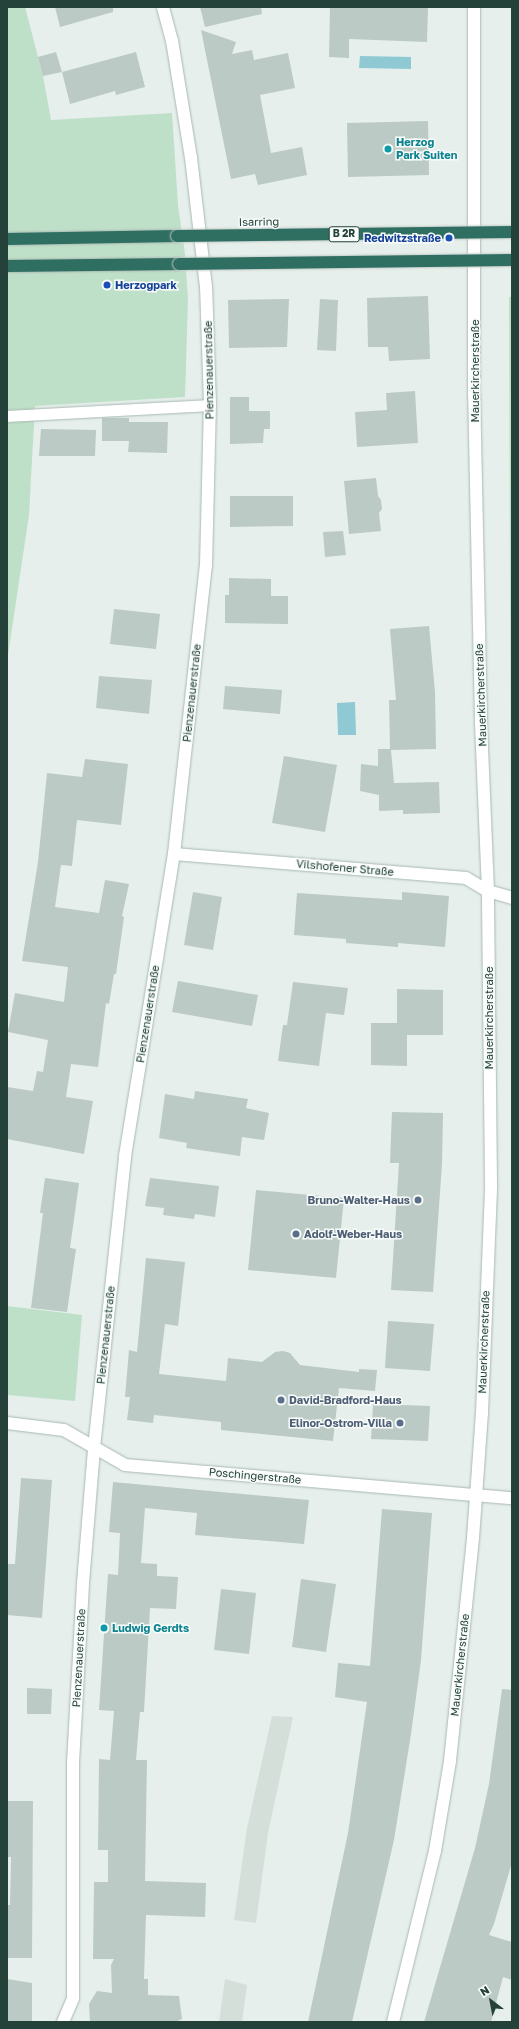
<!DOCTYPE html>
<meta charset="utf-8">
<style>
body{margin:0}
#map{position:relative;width:519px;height:2029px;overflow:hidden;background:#e6efeb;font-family:"Golos Text",sans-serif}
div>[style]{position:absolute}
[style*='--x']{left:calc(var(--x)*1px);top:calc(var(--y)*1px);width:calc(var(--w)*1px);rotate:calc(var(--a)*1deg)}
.built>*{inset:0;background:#d4dfda}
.green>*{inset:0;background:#bfe0c8}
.water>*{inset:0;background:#8ec9d4}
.building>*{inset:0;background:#bbcac4}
.roads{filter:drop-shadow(0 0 1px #a8b8b2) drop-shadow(0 0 1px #a8b8b2)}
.lane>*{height:11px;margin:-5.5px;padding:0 5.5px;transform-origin:5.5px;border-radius:5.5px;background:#fff}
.street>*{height:12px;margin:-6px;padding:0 6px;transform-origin:6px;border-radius:6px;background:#fff}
.highway>*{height:12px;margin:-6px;padding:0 6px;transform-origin:6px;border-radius:6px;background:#2f6f62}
.bridges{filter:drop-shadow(0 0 1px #c2cac8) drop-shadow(0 0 1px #c2cac8)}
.highway-bridge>*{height:12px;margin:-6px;padding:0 6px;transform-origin:6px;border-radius:6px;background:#2f6f62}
.dots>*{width:11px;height:11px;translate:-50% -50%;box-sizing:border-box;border:2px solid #f7fbf9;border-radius:50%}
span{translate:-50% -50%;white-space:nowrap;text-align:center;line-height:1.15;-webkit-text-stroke:3px #f7fbf9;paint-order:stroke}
.shield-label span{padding:1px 3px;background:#f7fbf9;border:1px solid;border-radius:3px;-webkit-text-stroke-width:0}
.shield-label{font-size:10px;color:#24423a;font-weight:700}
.culture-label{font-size:11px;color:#0d838f;font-weight:700}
.left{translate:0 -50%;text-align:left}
.street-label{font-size:11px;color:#24423a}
.transit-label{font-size:11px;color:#164399;font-weight:700}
.right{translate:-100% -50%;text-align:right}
.service-label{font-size:11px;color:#4e5e75;font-weight:700}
.frame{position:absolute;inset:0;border:8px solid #24423a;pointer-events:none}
.north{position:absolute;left:471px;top:1981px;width:40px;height:40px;-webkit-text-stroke:3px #f7fbf9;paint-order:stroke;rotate:328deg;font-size:11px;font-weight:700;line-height:16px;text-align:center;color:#24423a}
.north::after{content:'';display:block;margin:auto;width:14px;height:18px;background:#24423a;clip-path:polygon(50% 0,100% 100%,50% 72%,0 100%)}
</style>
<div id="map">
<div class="built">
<div style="clip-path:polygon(272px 1716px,293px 1717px,268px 1833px,256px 1923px,234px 1920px,247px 1828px)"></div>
<div style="clip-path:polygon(225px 1979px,247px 1985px,242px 2022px,219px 2022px)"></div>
</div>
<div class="green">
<div style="clip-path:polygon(7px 7px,25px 7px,43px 76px,51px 120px,172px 113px,178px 205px,185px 254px,188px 300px,185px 397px,35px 406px,29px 515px,7px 662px)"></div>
<div style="clip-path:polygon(509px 297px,512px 297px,511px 874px)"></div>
<div style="clip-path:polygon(7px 1306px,82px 1315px,75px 1401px,7px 1395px)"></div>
</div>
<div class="water">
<div style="clip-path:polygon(360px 56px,411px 57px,411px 69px,359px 68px)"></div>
<div style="clip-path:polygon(355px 702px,356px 735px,338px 735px,337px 703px)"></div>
</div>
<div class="building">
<div style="clip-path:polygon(55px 7px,113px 7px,113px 12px,60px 27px)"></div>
<div style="clip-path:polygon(200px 7px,261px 7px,262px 14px,205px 27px)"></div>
<div style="clip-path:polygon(330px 7px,428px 7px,427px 42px,349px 39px,349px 58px,329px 57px)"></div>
<div style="clip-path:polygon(201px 30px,236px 42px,232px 54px,252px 50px,254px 60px,288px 53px,295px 88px,260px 95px,271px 153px,302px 147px,307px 175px,258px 185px,255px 174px,231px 179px)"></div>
<div style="clip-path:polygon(56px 52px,62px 72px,43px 76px,38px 57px)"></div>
<div style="clip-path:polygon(136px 52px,145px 87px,116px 95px,115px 91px,70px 104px,62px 72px)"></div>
<div style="clip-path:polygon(428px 121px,429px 175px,348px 177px,347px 123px)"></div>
<div style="clip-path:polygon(428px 296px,430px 359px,389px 361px,388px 347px,368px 347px,367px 298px)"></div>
<div style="clip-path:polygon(289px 299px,287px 347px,229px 348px,228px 300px)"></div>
<div style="clip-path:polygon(320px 299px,338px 300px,336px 351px,317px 350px)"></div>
<div style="clip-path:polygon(415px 391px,418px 443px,357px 447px,355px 412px,387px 410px,386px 393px)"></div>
<div style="clip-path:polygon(230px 397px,249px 397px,249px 411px,270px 411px,270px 429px,264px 429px,263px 443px,230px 444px)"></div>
<div style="clip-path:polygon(102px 418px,129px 418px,129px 422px,168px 422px,167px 453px,128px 452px,129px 441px,102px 441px)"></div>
<div style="clip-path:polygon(41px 429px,96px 430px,95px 456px,39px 456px)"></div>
<div style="clip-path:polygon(376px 478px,378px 496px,381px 500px,382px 509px,379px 513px,381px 531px,349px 534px,344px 481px)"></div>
<div style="clip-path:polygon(230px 496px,293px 496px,293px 526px,230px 527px)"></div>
<div style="clip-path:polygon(343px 531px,346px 555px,325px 557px,323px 532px)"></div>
<div style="clip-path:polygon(229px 578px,271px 579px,271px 596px,288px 596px,288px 624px,225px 623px,225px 595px,229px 595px)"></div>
<div style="clip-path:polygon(114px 609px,160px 614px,156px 649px,110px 644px)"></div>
<div style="clip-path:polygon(429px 626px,435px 692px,436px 749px,391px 750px,394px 783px,439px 782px,440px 813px,403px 814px,403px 810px,379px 811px,379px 795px,360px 791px,361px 764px,378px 766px,378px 749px,390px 749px,389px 700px,396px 700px,390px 629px)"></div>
<div style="clip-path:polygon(99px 676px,152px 680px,149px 714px,96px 708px)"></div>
<div style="clip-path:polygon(225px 686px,282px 690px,280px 714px,223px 709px)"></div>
<div style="clip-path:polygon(284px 756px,337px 765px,325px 832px,272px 823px)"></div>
<div style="clip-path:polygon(85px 759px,128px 764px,121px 825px,77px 820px,72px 866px,61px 865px,55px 907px,99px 913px,105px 880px,129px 884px,122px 916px,124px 917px,116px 974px,114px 974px,109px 1004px,106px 1003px,98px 1067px,71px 1064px,66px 1097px,93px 1101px,84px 1154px,7px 1139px,7px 1087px,33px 1091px,37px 1071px,43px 1072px,48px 1040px,8px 1032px,15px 993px,64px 1002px,68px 967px,22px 961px,38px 862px,47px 773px,82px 777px)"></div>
<div style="clip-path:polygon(193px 892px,222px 897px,213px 950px,184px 945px)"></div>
<div style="clip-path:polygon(402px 892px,449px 896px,445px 947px,398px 943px,398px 947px,346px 943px,346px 939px,294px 935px,297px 893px,402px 900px)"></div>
<div style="clip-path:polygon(178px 981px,258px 995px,252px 1026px,172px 1012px)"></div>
<div style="clip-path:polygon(293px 982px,348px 988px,344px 1015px,326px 1013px,319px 1066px,278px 1061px,283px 1025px,287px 1025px)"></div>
<div style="clip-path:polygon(397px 989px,443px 990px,443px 1035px,407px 1035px,407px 1066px,371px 1065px,371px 1023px,397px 1023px)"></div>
<div style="clip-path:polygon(195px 1091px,248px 1099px,246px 1108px,269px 1113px,264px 1140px,242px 1137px,240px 1156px,186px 1148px,187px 1143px,159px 1138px,165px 1094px,194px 1099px)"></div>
<div style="clip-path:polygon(392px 1112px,443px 1113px,442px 1164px,433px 1292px,391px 1290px,399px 1163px,390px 1163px)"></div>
<div style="clip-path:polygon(45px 1178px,79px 1183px,70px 1248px,76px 1249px,67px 1312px,31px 1308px,43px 1213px,40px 1213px)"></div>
<div style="clip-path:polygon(150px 1178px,219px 1186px,215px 1217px,195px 1214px,194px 1219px,163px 1215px,164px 1208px,145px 1206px)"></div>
<div style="clip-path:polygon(256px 1190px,344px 1198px,336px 1278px,248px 1270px)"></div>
<div style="clip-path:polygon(146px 1258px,185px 1262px,178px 1326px,165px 1324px,159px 1374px,226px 1381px,228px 1358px,262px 1362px,275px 1352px,283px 1351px,290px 1353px,300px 1365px,359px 1372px,359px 1369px,377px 1370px,375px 1391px,339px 1388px,333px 1441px,221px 1430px,221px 1422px,154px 1415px,153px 1423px,127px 1420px,130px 1397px,125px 1397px,129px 1350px,137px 1352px)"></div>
<div style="clip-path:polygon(388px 1321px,434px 1324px,430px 1371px,385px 1368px)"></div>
<div style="clip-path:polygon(373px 1404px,430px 1406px,428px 1441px,371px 1439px)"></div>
<div style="clip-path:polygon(21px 1478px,52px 1480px,42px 1618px,7px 1615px,7px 1564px,15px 1564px)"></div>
<div style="clip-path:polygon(113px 1482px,309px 1500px,304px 1544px,195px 1535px,197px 1513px,145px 1508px,141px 1563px,157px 1564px,157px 1576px,178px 1577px,176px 1609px,150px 1608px,144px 1712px,140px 1712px,136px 1760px,147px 1760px,145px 1881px,206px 1883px,205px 1917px,146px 1915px,144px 1979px,148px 1979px,148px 1995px,179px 1996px,182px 2019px,175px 2022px,90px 2022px,89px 2004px,97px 1991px,112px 1993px,111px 1965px,114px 1959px,93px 1959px,94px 1882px,108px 1882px,108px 1850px,98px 1850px,99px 1759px,110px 1760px,114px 1711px,99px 1710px,108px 1574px,118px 1575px,120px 1533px,109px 1532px)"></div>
<div style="clip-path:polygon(382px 1509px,432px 1513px,421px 1660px,411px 1734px,394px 1840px,352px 2022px,308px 2022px,348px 1833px,367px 1702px,335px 1697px,338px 1663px,370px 1666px)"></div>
<div style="clip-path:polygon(301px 1579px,336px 1584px,326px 1652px,292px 1647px)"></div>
<div style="clip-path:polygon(221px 1589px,256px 1593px,249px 1654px,214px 1650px)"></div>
<div style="clip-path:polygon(27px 1688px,52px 1689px,51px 1714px,27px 1714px)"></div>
<div style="clip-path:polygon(502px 1689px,512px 1690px,512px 1862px,494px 1924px,489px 1935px,512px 1942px,512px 1980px,503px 1977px,491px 2022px,424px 2022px,475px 1848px,489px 1784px)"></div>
<div style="clip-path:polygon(7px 1801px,33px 1801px,32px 1958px,7px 1958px,7px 1905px,10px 1905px,11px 1857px,7px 1857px)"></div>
<div style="clip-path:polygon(7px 1979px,32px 1983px,32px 2022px,7px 2022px)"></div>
</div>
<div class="roads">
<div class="lane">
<div style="--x:7;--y:416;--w:203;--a:-3.1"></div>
</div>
<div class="street">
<div style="--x:174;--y:854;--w:293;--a:4.7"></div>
<div style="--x:466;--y:878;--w:26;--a:31"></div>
<div style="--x:488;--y:891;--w:25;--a:16"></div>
<div style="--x:7;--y:1423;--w:57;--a:7"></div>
<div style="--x:64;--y:1430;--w:70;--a:29.8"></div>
<div style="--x:125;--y:1465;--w:388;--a:4.9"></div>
<div style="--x:63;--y:2022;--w:26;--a:-67"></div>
<div style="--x:73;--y:1998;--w:235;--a:-90"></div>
<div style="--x:73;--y:1763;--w:180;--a:-86.8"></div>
<div style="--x:83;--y:1583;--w:135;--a:-85.3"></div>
<div style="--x:94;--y:1448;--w:294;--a:-83.9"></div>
<div style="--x:125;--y:1156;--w:306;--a:-80.8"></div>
<div style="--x:174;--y:854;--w:290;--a:-83.7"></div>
<div style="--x:206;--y:566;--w:161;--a:-88.6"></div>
<div style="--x:210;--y:405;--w:118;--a:-91.9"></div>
<div style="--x:206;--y:287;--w:130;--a:-96.6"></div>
<div style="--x:191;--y:158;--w:119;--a:-99.2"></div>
<div style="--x:172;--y:41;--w:35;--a:-105"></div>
<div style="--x:393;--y:2022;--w:176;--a:-76.2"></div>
<div style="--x:435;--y:1851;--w:91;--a:-80.5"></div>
<div style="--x:450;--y:1761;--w:224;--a:-84.1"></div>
<div style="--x:473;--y:1538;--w:125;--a:-85.9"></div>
<div style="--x:482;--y:1413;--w:229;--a:-87.7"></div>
<div style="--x:491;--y:1184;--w:293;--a:-90.6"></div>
<div style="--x:488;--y:891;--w:169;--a:-92.4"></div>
<div style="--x:481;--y:722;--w:328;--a:-91.2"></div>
<div style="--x:474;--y:394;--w:387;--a:-90"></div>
</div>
<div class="highway">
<div style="--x:7;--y:239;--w:170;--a:-1"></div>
<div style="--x:7;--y:266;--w:172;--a:-0.7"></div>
</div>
</div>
<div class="bridges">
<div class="highway-bridge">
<div style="--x:177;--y:236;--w:335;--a:-0.7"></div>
<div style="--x:179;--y:264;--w:333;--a:-0.7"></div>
</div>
</div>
<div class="dots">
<div style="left:388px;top:149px;background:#0f9aa8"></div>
<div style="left:449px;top:238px;background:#1a4fb4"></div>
<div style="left:107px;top:285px;background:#1a4fb4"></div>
<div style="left:418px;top:1200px;background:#5c6f8a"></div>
<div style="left:296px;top:1234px;background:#5c6f8a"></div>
<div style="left:281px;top:1400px;background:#5c6f8a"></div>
<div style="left:400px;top:1423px;background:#5c6f8a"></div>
<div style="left:104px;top:1628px;background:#0f9aa8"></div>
</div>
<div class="shield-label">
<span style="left:344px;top:234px">B 2R</span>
</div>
<div class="culture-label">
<span class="left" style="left:396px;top:149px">Herzog<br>Park Suiten</span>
<span class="left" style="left:112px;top:1628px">Ludwig Gerdts</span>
</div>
<div class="street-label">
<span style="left:259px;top:222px;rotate:-1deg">Isarring</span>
<span style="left:209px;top:370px;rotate:-91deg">Pienzenauerstraße</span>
<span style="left:475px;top:371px;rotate:-90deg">Mauerkircherstraße</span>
<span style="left:192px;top:693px;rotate:-84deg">Pienzenauerstraße</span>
<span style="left:481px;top:695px;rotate:-92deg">Mauerkircherstraße</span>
<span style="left:345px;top:868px;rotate:5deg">Vilshofener Straße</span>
<span style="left:148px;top:1014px;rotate:-81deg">Pienzenauerstraße</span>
<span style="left:489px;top:1018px;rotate:-90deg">Mauerkircherstraße</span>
<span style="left:106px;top:1335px;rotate:-84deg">Pienzenauerstraße</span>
<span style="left:484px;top:1342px;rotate:-88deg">Mauerkircherstraße</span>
<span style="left:255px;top:1476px;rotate:5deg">Poschingerstraße</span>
<span style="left:79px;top:1658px;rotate:-87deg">Pienzenauerstraße</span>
<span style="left:460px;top:1665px;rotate:-84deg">Mauerkircherstraße</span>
</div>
<div class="transit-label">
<span class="right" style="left:441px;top:238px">Redwitzstraße</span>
<span class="left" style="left:115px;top:285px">Herzogpark</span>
</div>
<div class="service-label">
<span class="right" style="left:410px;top:1200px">Bruno-Walter-Haus</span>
<span class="left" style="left:304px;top:1234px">Adolf-Weber-Haus</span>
<span class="left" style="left:289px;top:1400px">David-Bradford-Haus</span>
<span class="right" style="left:392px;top:1423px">Elinor-Ostrom-Villa</span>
</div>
<div class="frame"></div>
<div class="north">N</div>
</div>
